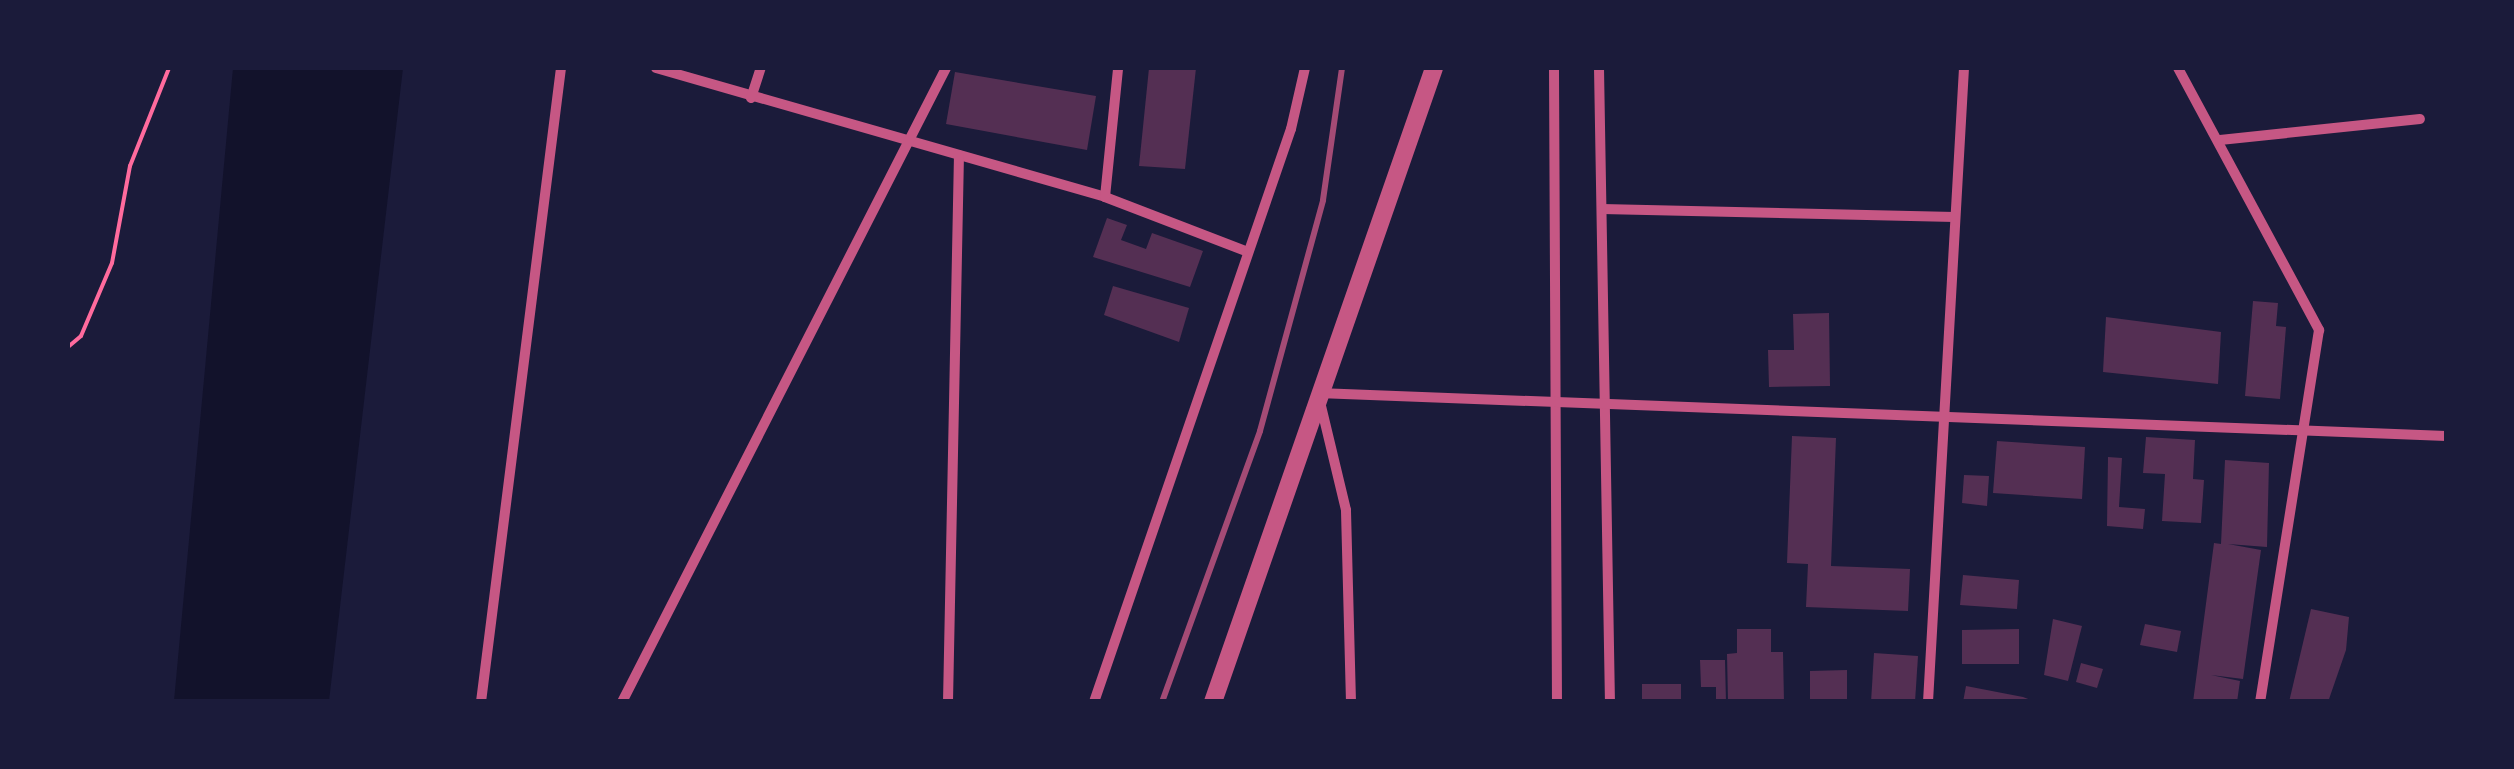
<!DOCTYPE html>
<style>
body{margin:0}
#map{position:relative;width:2514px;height:769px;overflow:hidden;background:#1b1b3a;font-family:Commissioner,sans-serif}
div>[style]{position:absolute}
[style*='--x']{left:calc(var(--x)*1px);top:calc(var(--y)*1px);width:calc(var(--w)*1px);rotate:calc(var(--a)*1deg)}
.water>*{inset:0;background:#12122b}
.building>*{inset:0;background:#542f53}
.path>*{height:4px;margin:-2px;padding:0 2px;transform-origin:2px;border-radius:2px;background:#ff6b9d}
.minor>*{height:10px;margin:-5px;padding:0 5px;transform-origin:5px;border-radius:5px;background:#c65784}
.tertiary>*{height:18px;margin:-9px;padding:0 9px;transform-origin:9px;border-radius:9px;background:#c65784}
.rail>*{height:6px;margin:-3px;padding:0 3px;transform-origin:3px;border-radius:3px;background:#a44b75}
span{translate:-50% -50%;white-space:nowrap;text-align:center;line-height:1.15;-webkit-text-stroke:10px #1b1b3a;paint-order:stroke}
.frame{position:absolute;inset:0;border:70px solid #1b1b3a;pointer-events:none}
</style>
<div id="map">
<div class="water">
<div style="clip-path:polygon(233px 68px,403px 68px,329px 701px,174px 701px)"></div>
</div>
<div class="building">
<div style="clip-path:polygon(1149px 68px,1196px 68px,1185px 169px,1139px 166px)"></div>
<div style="clip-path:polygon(955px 72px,1096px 96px,1087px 150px,946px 124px)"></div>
<div style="clip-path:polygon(1107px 218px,1127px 225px,1121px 240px,1146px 249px,1152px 233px,1203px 251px,1190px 287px,1093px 257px)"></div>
<div style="clip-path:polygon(1113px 286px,1189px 308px,1179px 342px,1104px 315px)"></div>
<div style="clip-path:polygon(2253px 301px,2278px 303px,2276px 326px,2286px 327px,2280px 399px,2245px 396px)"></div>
<div style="clip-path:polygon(1829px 313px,1830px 386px,1769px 387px,1768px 350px,1794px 350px,1793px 314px)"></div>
<div style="clip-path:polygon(2106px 317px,2221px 332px,2218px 384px,2103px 372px)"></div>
<div style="clip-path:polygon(1792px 436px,1836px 438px,1831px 566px,1910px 569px,1908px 611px,1806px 607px,1808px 564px,1787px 563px)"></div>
<div style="clip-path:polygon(2146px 437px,2195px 440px,2193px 479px,2204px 480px,2201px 523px,2162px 521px,2165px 474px,2143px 473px)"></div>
<div style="clip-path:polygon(1997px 441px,2085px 447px,2082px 499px,1993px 493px)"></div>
<div style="clip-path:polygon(2108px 457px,2122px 458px,2119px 507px,2145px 509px,2143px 529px,2107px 526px)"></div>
<div style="clip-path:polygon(2225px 460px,2269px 463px,2267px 547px,2228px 544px,2261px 550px,2243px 679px,2211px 675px,2240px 681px,2237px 702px,2193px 702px,2214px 543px,2221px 544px)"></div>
<div style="clip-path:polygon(1964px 475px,1989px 476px,1987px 506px,1962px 503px)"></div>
<div style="clip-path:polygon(1963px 575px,2019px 580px,2017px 609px,1960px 605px)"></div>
<div style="clip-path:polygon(2311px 609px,2349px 617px,2346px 650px,2328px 702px,2289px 702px)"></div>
<div style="clip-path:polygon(2053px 619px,2082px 626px,2068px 681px,2044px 675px)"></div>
<div style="clip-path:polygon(2145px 624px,2181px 631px,2177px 652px,2140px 645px)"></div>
<div style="clip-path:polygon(1737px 629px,1771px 629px,1771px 652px,1783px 652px,1784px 702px,1728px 702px,1727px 654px,1737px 653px)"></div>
<div style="clip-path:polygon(2019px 629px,2019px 664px,1962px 664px,1962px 630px)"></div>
<div style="clip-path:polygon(1874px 653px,1918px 656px,1915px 702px,1871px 702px)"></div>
<div style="clip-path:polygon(1700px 660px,1725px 660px,1726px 702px,1716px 702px,1716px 687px,1701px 687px)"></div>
<div style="clip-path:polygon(2081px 663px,2103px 669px,2097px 688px,2076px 682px)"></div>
<div style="clip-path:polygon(1847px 670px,1847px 701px,1810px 701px,1810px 671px)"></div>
<div style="clip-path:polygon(1642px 684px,1681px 684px,1681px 702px,1642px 702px)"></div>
<div style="clip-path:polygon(1966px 686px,2023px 697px,2036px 702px,1963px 702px)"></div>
</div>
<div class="path">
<div style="--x:68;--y:347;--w:17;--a:-40"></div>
<div style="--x:81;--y:336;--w:79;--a:-67"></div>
<div style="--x:112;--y:263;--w:99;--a:-79.5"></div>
<div style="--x:130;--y:166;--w:105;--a:-68.3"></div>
</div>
<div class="minor">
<div style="--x:656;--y:68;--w:467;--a:16"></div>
<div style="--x:1105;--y:197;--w:153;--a:21"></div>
<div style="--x:1554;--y:68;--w:634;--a:89.73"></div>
<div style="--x:1599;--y:68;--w:634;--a:89.01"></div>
<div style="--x:2178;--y:68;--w:298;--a:61.7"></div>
<div style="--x:2319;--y:330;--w:377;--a:99"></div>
<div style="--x:751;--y:98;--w:32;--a:-72"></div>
<div style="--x:2220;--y:140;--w:201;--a:-6"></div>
<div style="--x:1105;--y:197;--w:130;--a:-84.2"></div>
<div style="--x:1602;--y:209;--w:353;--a:1.3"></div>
<div style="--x:481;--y:702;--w:639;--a:-82.81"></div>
<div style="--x:622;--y:702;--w:712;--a:-62.93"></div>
<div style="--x:948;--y:702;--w:547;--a:-88.85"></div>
<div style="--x:1094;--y:702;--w:606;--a:-71.03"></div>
<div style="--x:1291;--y:129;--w:63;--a:-77.1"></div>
<div style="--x:1351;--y:702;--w:192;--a:-91.5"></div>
<div style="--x:1346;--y:510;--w:120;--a:-103.5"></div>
<div style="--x:1318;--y:393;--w:1129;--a:2.18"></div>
<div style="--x:1928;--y:702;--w:635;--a:-86.75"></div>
</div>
<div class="tertiary">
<div style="--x:1213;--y:702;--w:671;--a:-70.78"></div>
</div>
<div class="rail">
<div style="--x:1162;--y:702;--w:288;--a:-70.1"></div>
<div style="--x:1260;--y:431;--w:239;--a:-74.7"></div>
<div style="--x:1323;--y:200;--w:133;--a:-81.8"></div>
</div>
<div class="frame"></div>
</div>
